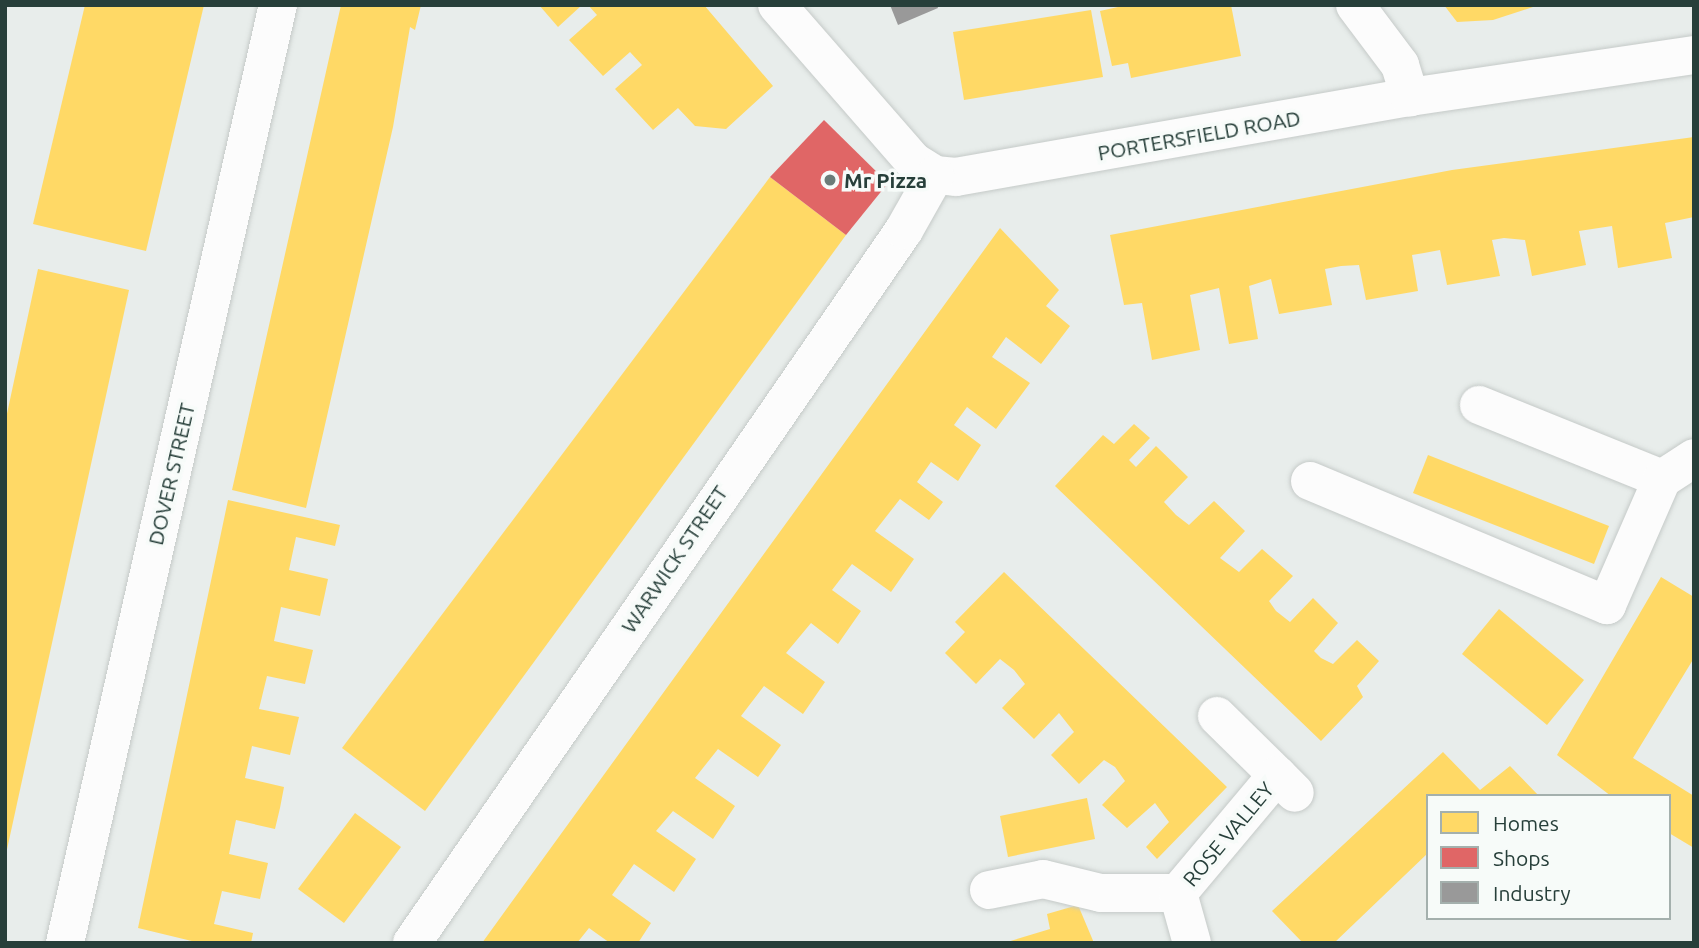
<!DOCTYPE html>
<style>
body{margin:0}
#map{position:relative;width:1699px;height:948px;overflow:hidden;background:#e8edeb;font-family:Ubuntu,sans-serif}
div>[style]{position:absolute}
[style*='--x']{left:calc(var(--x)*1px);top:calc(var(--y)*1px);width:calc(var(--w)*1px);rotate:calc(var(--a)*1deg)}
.homes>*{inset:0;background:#ffd966}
.shops>*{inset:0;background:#e06666}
.industry>*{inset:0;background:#999}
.roads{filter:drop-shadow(0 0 2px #c5cac8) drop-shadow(0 0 2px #c5cac8)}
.minor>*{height:38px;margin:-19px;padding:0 19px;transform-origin:19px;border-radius:19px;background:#fcfcfc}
.dots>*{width:19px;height:19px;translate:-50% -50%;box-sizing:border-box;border:4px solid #f7fbf9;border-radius:50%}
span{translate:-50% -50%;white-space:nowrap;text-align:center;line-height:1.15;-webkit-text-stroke:7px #f7fbf9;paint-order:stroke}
.street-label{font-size:21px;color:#273f3a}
.poi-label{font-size:21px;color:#273f3a;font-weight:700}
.left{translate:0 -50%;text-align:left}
.frame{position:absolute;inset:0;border:7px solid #273f3a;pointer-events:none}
.legend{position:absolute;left:1426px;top:794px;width:245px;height:126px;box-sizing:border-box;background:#f7fbf9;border:2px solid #a4b0ad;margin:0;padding:9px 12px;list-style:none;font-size:21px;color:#273f3a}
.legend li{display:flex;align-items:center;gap:14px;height:35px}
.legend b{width:35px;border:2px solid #a4b0ad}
</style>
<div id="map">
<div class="homes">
<div style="clip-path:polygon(85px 5px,204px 5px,146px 251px,33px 224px)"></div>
<div style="clip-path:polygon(341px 5px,421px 5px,415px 30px,410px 27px,393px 127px,306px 508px,232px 490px)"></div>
<div style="clip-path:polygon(539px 5px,582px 5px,558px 27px)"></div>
<div style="clip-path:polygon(588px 5px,704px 5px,773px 86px,726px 129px,695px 126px,678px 108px,653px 130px,615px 89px,642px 65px,630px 52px,603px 76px,569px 40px,597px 15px)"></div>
<div style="clip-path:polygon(1127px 5px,1231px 5px,1241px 56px,1131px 78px,1128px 63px,1112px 66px,1100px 11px)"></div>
<div style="clip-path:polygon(1444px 5px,1536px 5px,1536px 6px,1493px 20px,1457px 22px)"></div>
<div style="clip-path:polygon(1091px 10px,1103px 77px,964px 100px,953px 32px)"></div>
<div style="clip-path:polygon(1694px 137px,1694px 217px,1665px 223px,1672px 258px,1618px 268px,1612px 226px,1579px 231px,1586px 265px,1532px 276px,1525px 240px,1504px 238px,1492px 240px,1500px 276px,1447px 285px,1440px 250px,1424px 253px,1412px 255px,1418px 291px,1366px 300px,1359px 265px,1341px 266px,1325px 269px,1332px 305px,1279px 314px,1271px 279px,1249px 286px,1258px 339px,1229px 344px,1219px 288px,1190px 295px,1200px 350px,1152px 360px,1142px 303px,1124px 305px,1110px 235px,1452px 170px)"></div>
<div style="clip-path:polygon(770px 177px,846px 235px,425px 811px,342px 748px)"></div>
<div style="clip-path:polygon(1000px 228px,1059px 290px,1046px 306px,1070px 326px,1041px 364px,1006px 337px,992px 357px,1030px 383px,996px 429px,967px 407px,954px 425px,981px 445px,958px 481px,931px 462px,917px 482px,943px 502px,929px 520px,900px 499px,875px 531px,914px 559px,891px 592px,852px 564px,832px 590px,861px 611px,838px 644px,811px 623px,786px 653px,825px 682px,803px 714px,764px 686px,741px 716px,781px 745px,758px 777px,718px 749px,695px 778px,735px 806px,713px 839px,673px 811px,656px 831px,696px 859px,674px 892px,634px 864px,612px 895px,651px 923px,638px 943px,610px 943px,589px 928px,577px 943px,482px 943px)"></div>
<div style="clip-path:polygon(38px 269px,129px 290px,6px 854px,5px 423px)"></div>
<div style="clip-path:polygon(1134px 424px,1150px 438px,1129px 460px,1136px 467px,1156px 446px,1188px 477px,1164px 502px,1176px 515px,1189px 525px,1214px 501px,1245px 531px,1220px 558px,1239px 572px,1262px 549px,1293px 576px,1269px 601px,1276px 611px,1290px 622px,1313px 598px,1338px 623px,1314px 651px,1321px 658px,1333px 664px,1357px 640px,1379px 661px,1357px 686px,1363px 697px,1321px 741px,1055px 486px,1103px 435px,1114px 444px)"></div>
<div style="clip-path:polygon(1428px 455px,1609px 526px,1594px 564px,1413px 493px)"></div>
<div style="clip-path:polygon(228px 500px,340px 525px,335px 546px,296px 537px,289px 570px,328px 579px,324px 598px,320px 616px,281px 607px,274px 641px,313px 650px,305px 684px,267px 676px,259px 709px,299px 717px,290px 755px,252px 746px,245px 778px,284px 787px,280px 808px,275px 829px,236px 820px,229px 854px,268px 863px,260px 899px,222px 891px,214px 924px,253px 933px,251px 943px,200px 943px,138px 928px)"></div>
<div style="clip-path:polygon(1004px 572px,1227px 787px,1157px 859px,1146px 847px,1169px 822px,1155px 803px,1127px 828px,1102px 805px,1125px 781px,1115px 767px,1104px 760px,1079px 784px,1051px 755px,1074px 732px,1059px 713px,1034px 739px,1002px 708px,1025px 684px,1014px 670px,1000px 659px,976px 684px,945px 653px,965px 632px,955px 622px)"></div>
<div style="clip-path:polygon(1661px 577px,1694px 597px,1694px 658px,1633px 758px,1694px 796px,1694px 848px,1669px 833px,1669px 796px,1611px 796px,1557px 755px)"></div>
<div style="clip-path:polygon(1499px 609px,1584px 680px,1547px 725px,1462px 654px)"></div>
<div style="clip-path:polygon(1443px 752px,1480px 790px,1510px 766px,1539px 796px,1428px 796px,1428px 853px,1334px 943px,1303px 943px,1272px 911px)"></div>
<div style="clip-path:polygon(1087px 798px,1095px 839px,1008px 857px,1000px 816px)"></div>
<div style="clip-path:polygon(355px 813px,401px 847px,344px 923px,298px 889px)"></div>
<div style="clip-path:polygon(1078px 905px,1094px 943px,1004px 943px,1050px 929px,1047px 914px)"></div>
</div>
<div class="shops">
<div style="clip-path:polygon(824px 120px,888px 183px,846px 235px,770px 177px)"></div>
</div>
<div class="industry">
<div style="clip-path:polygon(890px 5px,937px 5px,938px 8px,898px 25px)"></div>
</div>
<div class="roads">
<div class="minor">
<div style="--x:777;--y:5;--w:207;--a:48.9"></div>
<div style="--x:913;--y:161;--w:26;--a:32"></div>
<div style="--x:935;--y:175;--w:21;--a:5"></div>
<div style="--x:956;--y:177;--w:461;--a:-10"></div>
<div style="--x:1410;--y:97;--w:287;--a:-8.4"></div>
<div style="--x:1355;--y:5;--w:75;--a:53.1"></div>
<div style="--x:1400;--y:65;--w:34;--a:73"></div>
<div style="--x:1479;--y:405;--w:197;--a:22"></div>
<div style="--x:1310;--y:481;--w:322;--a:22.7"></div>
<div style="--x:1607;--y:605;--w:137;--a:-66.4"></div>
<div style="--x:1662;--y:479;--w:38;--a:-33"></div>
<div style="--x:1217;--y:716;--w:84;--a:44.5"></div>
<div style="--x:989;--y:890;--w:55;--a:-11.5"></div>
<div style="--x:1043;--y:879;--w:60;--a:13.6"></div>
<div style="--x:1101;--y:893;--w:77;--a:0"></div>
<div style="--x:1178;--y:893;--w:154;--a:-50"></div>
<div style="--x:1277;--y:775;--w:25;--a:45"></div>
<div style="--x:1178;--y:893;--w:52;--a:74.4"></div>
<div style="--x:65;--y:943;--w:962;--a:-77.21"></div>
<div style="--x:412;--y:943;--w:866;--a:-55.39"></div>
<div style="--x:904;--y:230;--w:63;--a:-60.6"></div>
</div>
</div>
<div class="dots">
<div style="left:830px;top:180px;background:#6b7c78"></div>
</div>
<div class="street-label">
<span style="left:1199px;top:135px;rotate:-10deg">PORTERSFIELD ROAD</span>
<span style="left:171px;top:474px;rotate:-77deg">DOVER STREET</span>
<span style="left:674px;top:559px;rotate:-56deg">WARWICK STREET</span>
<span style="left:1228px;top:834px;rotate:-50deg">ROSE VALLEY</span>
</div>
<div class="poi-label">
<span class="left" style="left:844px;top:180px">Mr Pizza</span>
</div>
<div class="frame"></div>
<ul class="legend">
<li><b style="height:19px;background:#ffd966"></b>Homes</li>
<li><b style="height:19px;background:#e06666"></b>Shops</li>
<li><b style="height:19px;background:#999"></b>Industry</li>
</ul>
</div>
